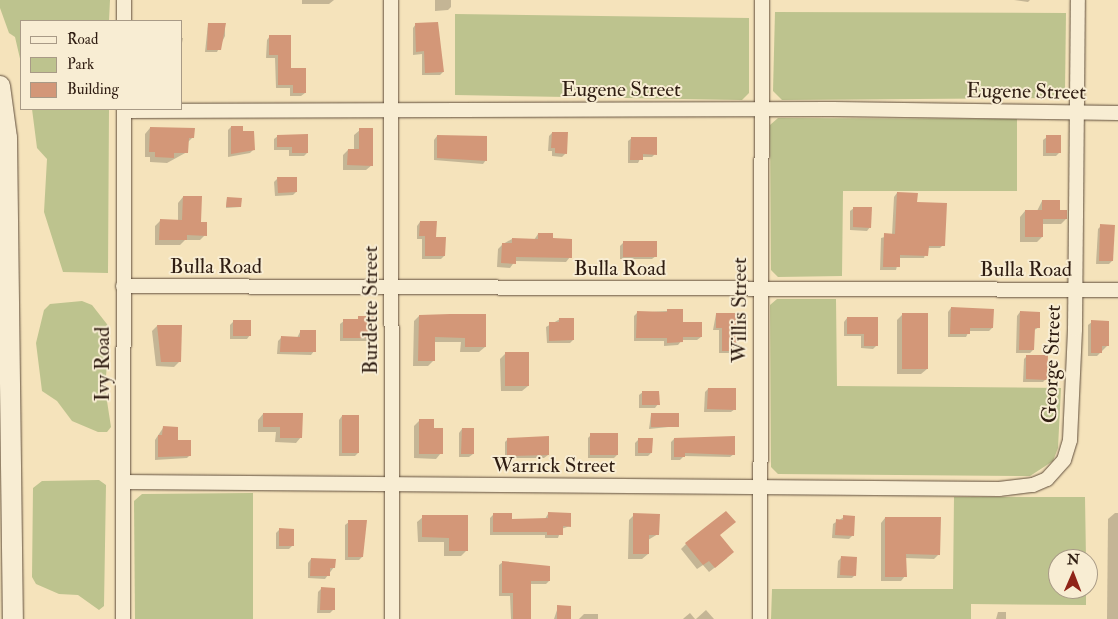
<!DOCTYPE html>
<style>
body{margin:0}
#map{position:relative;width:1118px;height:619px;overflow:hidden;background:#f5e3bb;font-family:"IM FELL Double Pica",serif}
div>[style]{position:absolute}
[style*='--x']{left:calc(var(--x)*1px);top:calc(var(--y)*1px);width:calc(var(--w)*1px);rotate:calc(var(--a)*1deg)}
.green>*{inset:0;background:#bdc38e}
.shadow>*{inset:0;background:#0003}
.building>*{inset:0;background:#d39778}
.roads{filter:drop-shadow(0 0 1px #604e3c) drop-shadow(0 0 1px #604e3c)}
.street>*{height:14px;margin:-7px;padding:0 7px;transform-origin:7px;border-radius:7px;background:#f8edd3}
.secondary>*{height:20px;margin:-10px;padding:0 10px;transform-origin:10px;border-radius:10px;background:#f8edd3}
span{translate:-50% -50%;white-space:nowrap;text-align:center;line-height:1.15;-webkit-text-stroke:4px #f8edd3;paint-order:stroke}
.street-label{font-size:21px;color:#2f1d12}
.legend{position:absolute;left:20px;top:20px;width:162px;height:90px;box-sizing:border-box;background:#f8edd3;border:1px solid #a89a86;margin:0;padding:6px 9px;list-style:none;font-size:15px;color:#2f1d12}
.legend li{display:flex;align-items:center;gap:10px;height:25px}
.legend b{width:25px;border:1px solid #a89a86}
.north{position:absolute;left:1048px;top:549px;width:50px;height:50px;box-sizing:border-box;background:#f8edd3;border:1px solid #a89a86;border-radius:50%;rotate:1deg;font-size:14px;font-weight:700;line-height:20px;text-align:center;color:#2f1d12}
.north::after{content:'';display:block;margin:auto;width:18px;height:22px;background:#8f2418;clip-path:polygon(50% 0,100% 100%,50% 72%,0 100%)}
</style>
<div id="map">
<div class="green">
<div style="clip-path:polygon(0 0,110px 0,109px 21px,21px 21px,21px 63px,15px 37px,9px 33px,0 8px)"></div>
<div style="clip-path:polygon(775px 12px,1066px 13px,1065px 91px,1057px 98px,782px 100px,773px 91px)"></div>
<div style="clip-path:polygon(455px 14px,749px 18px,749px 93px,742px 100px,455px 95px)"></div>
<div style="clip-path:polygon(32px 109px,109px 109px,108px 273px,63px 272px,44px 212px,47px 159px,37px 148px)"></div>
<div style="clip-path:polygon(778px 118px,1017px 119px,1017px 191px,843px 191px,842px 276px,778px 277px,771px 270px,770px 125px)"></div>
<div style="clip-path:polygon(777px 299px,836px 299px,837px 386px,1061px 388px,1058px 448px,1053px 461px,1030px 476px,778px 474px,771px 467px,770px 305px)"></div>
<div style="clip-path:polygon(82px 301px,92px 305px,110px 328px,105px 388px,111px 427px,107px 432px,98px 432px,72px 421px,57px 401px,42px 391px,36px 343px,44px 310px,50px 304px)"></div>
<div style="clip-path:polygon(99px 480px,106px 485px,104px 606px,99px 610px,78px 595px,59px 594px,36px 584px,32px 577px,33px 488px,42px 481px)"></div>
<div style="clip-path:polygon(253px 493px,253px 619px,135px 619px,134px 501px,142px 494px)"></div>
<div style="clip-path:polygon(954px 497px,1085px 497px,1086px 559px,1058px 559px,1058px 589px,1086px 589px,1086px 605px,971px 604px,971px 619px,771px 619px,772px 589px,953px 589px)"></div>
</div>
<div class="shadow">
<div style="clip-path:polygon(302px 0,334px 0,329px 4px,302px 4px)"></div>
<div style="clip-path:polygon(435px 0,451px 0,451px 7px,448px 10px,435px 11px)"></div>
<div style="clip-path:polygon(1014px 0,1030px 0,1028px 2px)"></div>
<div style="clip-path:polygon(208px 24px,225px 25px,225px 36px,217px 52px,205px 52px)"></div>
<div style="clip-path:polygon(416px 24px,439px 58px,442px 58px,443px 72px,440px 75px,422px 75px,422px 54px,413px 55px,413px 28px)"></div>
<div style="clip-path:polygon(270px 36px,305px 93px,301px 96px,290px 96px,290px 88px,276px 88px,275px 58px,266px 58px,267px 40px)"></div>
<div style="clip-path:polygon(181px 38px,183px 38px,181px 48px)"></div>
<div style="clip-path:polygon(231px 127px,242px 132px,253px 150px,250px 153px,228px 157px,228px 130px)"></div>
<div style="clip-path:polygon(150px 128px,193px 137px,187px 143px,187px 152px,167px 163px,150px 162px,150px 157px,145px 157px,145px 134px)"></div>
<div style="clip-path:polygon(360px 130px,372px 165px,366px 170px,343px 170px,343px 155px,348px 150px,354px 150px,354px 135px)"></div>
<div style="clip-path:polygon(552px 133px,566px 153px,562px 157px,552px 156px,552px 151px,548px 151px,549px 136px)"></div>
<div style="clip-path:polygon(278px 136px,307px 153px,304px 156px,289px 156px,289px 150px,274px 150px,274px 139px)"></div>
<div style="clip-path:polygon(437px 136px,486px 160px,483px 164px,434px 160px,434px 140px)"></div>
<div style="clip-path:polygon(1047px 137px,1059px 153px,1056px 156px,1043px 156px,1043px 140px)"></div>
<div style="clip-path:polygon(632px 138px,655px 154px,652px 157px,641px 157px,638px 163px,628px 163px,628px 141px)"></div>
<div style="clip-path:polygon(278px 178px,296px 192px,293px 195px,275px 196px,274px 182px)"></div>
<div style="clip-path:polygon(897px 193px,916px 203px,943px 245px,940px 248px,927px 248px,924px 258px,899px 258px,896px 270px,880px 270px,881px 238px,892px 235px,894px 197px)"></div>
<div style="clip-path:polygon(183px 197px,205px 235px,200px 240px,185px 240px,180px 245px,155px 245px,155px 226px,160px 221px,178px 221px,178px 203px)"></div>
<div style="clip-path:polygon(227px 198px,240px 207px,226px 208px)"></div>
<div style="clip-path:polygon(1042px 201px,1066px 219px,1061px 224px,1042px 224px,1042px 237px,1037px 242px,1020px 242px,1020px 217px,1025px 211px,1037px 211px)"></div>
<div style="clip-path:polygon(854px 208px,870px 227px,867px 231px,850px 230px,850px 211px)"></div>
<div style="clip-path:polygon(420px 222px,435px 238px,444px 256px,441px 259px,422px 259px,422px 239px,417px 239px,417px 226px)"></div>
<div style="clip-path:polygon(1101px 226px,1112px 261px,1109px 264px,1096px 264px,1098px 229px)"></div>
<div style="clip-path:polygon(538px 234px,552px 240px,570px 257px,566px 262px,515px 261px,510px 268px,497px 267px,498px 249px,503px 244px,512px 239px,534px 240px)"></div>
<div style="clip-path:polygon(623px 243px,656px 256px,652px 259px,620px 259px,620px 246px)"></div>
<div style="clip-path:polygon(951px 308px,992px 328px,989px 331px,969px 331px,966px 337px,948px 337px,948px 312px)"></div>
<div style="clip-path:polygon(681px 310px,682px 323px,701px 337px,697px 340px,682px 340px,678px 345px,664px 346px,664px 341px,634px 341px,634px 316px,637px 313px)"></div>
<div style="clip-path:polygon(1020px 312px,1039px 327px,1033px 331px,1033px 350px,1030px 353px,1016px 353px,1017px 316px)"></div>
<div style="clip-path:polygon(716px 314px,735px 350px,732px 353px,719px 353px,719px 330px,713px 330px)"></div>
<div style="clip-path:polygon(903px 314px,927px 369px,921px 374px,897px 374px,897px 320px)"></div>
<div style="clip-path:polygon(419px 316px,485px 347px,479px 352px,460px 352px,461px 342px,434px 342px,434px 360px,428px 366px,413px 366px,414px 321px)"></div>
<div style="clip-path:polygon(847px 318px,877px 345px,873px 349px,861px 348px,861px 336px,844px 336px,844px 322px)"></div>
<div style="clip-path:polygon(560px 319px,573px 340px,570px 343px,547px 343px,546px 327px)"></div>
<div style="clip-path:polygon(234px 321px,250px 335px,247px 339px,230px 339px,230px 325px)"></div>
<div style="clip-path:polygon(344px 321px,374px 337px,371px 341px,340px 341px,340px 324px)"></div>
<div style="clip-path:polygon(1092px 322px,1107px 346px,1097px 356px,1088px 356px,1088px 325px)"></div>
<div style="clip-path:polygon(157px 326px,180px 326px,180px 361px,174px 367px,156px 366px,152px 331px)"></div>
<div style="clip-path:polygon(300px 332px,314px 351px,311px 355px,277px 354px,278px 341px,281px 338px,297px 338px)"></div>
<div style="clip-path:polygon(506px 353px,528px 386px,522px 391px,501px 391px,500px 359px)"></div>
<div style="clip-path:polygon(1027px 356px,1046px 379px,1043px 382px,1023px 382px,1024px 359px)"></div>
<div style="clip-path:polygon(708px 389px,735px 409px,731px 412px,704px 412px,705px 392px)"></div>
<div style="clip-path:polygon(643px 392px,658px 404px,655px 408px,639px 408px,639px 395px)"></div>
<div style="clip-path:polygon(263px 414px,301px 437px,296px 443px,275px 442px,276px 432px,258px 432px,258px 420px)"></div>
<div style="clip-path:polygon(651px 414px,678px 426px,649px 429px)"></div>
<div style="clip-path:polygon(342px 416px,358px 453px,355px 456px,339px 456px,339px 420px)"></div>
<div style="clip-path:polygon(420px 420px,432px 429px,441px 453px,436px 459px,414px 458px,414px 426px)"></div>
<div style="clip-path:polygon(163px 428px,190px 455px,187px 458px,155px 460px,155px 440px)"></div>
<div style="clip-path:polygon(462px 429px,473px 454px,469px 457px,459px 457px,459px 433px)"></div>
<div style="clip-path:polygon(591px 435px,617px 455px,614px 458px,588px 458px,588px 438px)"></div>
<div style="clip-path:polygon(508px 439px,548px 455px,544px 458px,505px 458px,505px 442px)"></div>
<div style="clip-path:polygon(639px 439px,651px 453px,648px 456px,635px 456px,635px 443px)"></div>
<div style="clip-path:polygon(674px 439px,734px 454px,730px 457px,684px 456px,680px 460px,671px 460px,671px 442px)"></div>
<div style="clip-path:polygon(1115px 513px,1118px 513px,1118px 619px,1107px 619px,1108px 519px)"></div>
<div style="clip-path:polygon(548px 514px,570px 526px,561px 529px,558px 538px,545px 538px,545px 535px,490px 535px,490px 518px,493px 515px,511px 520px,545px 519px)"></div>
<div style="clip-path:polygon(634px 515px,658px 534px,648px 540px,648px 554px,642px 559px,628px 559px,629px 520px)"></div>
<div style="clip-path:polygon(423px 517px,466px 551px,461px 556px,444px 556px,444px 542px,418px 542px,417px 522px)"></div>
<div style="clip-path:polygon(844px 517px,853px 535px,849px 539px,832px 538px,833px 524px)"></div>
<div style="clip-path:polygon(885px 518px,939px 554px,934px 559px,905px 558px,905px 576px,901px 581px,881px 581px,881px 523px)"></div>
<div style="clip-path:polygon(365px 521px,362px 557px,359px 560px,345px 560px,345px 525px,349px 522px)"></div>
<div style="clip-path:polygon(279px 530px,293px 545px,289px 549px,276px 549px,276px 533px)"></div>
<div style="clip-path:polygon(686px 544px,727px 558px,709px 572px,703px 565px,697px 569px,681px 549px)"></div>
<div style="clip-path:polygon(841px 558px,855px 575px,852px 578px,837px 578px,838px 561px)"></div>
<div style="clip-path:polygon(311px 559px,334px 567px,325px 579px,308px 578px,308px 563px)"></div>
<div style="clip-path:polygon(503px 562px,549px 581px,546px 584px,530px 584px,530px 619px,511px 619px,510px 596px,499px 596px,499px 565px)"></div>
<div style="clip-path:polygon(321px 589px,333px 610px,330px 613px,317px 613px,318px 592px)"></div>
<div style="clip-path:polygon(558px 607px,569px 619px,554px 619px)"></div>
<div style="clip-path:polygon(706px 610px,714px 619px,696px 619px)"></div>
<div style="clip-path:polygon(998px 612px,1006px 612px,1006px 619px,996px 619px)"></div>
<div style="clip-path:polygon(690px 613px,695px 619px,683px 619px,684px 618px)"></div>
<div style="clip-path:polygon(584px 614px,598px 614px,598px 619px,579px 619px)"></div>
</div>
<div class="building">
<div style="clip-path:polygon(438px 22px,444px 72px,425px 73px,424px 51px,416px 52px,415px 23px)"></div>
<div style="clip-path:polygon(208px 23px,226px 23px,221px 50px,207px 50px)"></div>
<div style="clip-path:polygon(269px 35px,291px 35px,291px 68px,306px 68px,306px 93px,293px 93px,293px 85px,278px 85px,278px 55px,269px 55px)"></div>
<div style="clip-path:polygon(231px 126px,243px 126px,243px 131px,254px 131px,255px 150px,231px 154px)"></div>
<div style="clip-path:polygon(150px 127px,195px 128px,194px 138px,189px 138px,188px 153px,174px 153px,174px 158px,155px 157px,155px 152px,149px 152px)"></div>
<div style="clip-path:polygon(359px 128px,373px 128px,373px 166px,347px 165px,348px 149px,359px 149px)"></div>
<div style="clip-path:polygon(552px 132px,568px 132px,567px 154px,555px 153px,555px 148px,551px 148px)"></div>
<div style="clip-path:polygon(308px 134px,308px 153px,292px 153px,292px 147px,277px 147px,277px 135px)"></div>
<div style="clip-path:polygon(437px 135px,487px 136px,487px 161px,437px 158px)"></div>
<div style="clip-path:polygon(1046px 135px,1061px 135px,1061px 153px,1046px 153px)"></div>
<div style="clip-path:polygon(631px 137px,657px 137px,657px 155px,643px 154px,643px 160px,630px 160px)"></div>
<div style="clip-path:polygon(277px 177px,297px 177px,297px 192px,278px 193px)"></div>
<div style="clip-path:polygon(897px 192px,918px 193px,917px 202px,947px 203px,945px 246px,929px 246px,928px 256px,900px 255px,900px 267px,883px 267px,884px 233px,895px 234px)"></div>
<div style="clip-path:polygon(183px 196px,202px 196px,201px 222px,207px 222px,207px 236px,187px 235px,187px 240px,159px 240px,160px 219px,182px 220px)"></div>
<div style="clip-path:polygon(227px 197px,242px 198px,241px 207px,226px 207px)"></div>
<div style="clip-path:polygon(1042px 200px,1060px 200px,1060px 210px,1067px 210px,1067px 219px,1043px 219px,1043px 237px,1025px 237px,1025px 210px,1042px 210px)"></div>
<div style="clip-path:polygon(853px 207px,872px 207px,871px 228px,853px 227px)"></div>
<div style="clip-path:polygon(420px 221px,437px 221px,436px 237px,446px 237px,445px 256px,425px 256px,425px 236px,419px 236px)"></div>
<div style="clip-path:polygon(1100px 224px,1115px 225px,1113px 261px,1099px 261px)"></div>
<div style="clip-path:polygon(538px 233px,553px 233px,553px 238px,572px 239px,572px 258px,516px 257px,516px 264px,501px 263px,502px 243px,512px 243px,512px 238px,538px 239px)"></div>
<div style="clip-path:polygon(623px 241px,657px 241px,657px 257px,623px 257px)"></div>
<div style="clip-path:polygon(951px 307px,994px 309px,993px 328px,970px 328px,970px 334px,950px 334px)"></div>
<div style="clip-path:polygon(667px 309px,683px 309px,683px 322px,702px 322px,702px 337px,683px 337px,683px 342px,667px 343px,667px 338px,636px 338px,637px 311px,667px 312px)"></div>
<div style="clip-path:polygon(1020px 311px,1040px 312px,1040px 328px,1035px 328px,1034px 350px,1019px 350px)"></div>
<div style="clip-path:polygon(716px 313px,738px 313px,736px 351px,722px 351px,722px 328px,716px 328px)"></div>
<div style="clip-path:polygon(902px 313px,928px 313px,928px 369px,902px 369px)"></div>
<div style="clip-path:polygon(450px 314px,486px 314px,486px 347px,465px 347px,465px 338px,435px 337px,435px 361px,418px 361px,419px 315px)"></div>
<div style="clip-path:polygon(358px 316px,376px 316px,376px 338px,343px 338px,343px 319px,358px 319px)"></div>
<div style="clip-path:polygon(847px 317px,878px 317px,878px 346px,864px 346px,864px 334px,847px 334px)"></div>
<div style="clip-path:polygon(559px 318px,574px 318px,574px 340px,549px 341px,549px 322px,559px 322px)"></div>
<div style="clip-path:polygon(233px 320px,251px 320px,251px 336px,233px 336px)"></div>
<div style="clip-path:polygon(1091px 320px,1109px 321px,1109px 346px,1102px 346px,1102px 353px,1091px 353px)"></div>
<div style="clip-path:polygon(157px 325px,182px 325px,181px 362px,161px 362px)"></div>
<div style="clip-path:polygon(300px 330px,316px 330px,316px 352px,280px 352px,281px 336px,300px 337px)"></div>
<div style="clip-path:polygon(505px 352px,529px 352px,529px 386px,505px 386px)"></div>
<div style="clip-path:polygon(1026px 355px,1048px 355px,1047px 380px,1026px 379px)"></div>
<div style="clip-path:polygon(708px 388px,736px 388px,736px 410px,707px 409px)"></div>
<div style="clip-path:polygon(642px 391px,659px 391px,660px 405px,642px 405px)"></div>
<div style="clip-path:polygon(263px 413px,303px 413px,302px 438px,280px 438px,280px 427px,263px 427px)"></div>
<div style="clip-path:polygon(651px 413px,679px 413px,679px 427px,651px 427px)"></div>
<div style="clip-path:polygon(342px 415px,359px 415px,359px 453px,342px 453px)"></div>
<div style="clip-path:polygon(419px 419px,434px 419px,434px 428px,443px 428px,443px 454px,419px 454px)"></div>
<div style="clip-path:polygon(163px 426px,178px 427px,178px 440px,191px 440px,191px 456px,158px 457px,158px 435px,162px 435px)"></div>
<div style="clip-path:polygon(462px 428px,474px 428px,474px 454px,461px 454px)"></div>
<div style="clip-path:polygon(590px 433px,618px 433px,618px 455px,590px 455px)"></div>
<div style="clip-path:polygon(549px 436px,549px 455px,507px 456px,507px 438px)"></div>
<div style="clip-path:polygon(735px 436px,735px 455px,685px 453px,685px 457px,674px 457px,674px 438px)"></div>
<div style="clip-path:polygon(638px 438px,653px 438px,652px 453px,638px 453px)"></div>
<div style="clip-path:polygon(726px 511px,736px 522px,720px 535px,734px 552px,715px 568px,709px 561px,703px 565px,685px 543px)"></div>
<div style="clip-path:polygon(548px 512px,571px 513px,571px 527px,563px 526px,563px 535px,547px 535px,547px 532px,493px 532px,493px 513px,512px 513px,512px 519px,548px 518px)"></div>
<div style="clip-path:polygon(633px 513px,660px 514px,659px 535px,649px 535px,649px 554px,633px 554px)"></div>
<div style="clip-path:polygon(422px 515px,468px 515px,468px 551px,449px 551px,449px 538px,422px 537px)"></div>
<div style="clip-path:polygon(843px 515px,855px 516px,854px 536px,835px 535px,836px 519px,843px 520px)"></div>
<div style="clip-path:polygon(885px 517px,941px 517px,940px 555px,906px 554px,907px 577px,885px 577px)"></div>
<div style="clip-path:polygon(348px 520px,367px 520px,363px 557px,348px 557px)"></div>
<div style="clip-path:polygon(279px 528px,294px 529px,294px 546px,279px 546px)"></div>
<div style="clip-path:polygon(841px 556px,857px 557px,856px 576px,840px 575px)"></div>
<div style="clip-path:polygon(311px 558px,336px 559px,335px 568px,330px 568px,330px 576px,310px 576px)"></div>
<div style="clip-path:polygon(502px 561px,550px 566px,550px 581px,531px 581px,531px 619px,513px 619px,513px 593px,502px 593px)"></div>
<div style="clip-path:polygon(321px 587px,335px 588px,335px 610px,320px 610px)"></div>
<div style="clip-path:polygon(557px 605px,571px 606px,571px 619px,557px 619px)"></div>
</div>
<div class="roads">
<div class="street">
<div style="--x:391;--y:0;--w:619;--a:89.91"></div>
<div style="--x:124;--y:21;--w:21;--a:-90"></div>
<div style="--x:124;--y:111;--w:709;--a:-0.16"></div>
<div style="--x:833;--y:109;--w:285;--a:0.8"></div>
<div style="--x:123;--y:286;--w:995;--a:0.23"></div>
<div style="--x:123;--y:482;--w:876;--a:0.46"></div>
<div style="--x:999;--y:489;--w:34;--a:-7"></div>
<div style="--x:1033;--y:485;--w:15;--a:-23"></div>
<div style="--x:1047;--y:479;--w:25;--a:-48"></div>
<div style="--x:1064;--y:460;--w:21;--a:-73"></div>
<div style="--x:1070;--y:440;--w:111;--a:-87.4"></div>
<div style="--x:1075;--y:329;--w:329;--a:-89.5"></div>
<div style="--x:123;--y:619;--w:510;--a:-89.89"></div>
<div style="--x:760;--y:619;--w:619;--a:-89.81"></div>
</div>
<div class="secondary">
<div style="--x:0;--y:86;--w:52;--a:82.3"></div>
<div style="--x:7;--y:138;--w:481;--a:89.3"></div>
</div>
</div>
<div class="street-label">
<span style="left:621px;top:90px">Eugene Street</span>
<span style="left:1026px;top:92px;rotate:1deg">Eugene Street</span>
<span style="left:216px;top:267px">Bulla Road</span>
<span style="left:620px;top:269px">Bulla Road</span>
<span style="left:1026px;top:270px">Bulla Road</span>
<span style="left:371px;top:310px;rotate:-90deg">Burdette Street</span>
<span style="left:740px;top:310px;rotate:-90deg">Willis Street</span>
<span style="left:103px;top:364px;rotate:-90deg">Ivy Road</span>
<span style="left:1052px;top:364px;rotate:-88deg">George Street</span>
<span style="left:554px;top:466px">Warrick Street</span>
</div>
<ul class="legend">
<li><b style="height:6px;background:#f8edd3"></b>Road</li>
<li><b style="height:14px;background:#bdc38e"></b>Park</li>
<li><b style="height:14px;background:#d39778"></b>Building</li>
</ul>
<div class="north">N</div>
</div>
